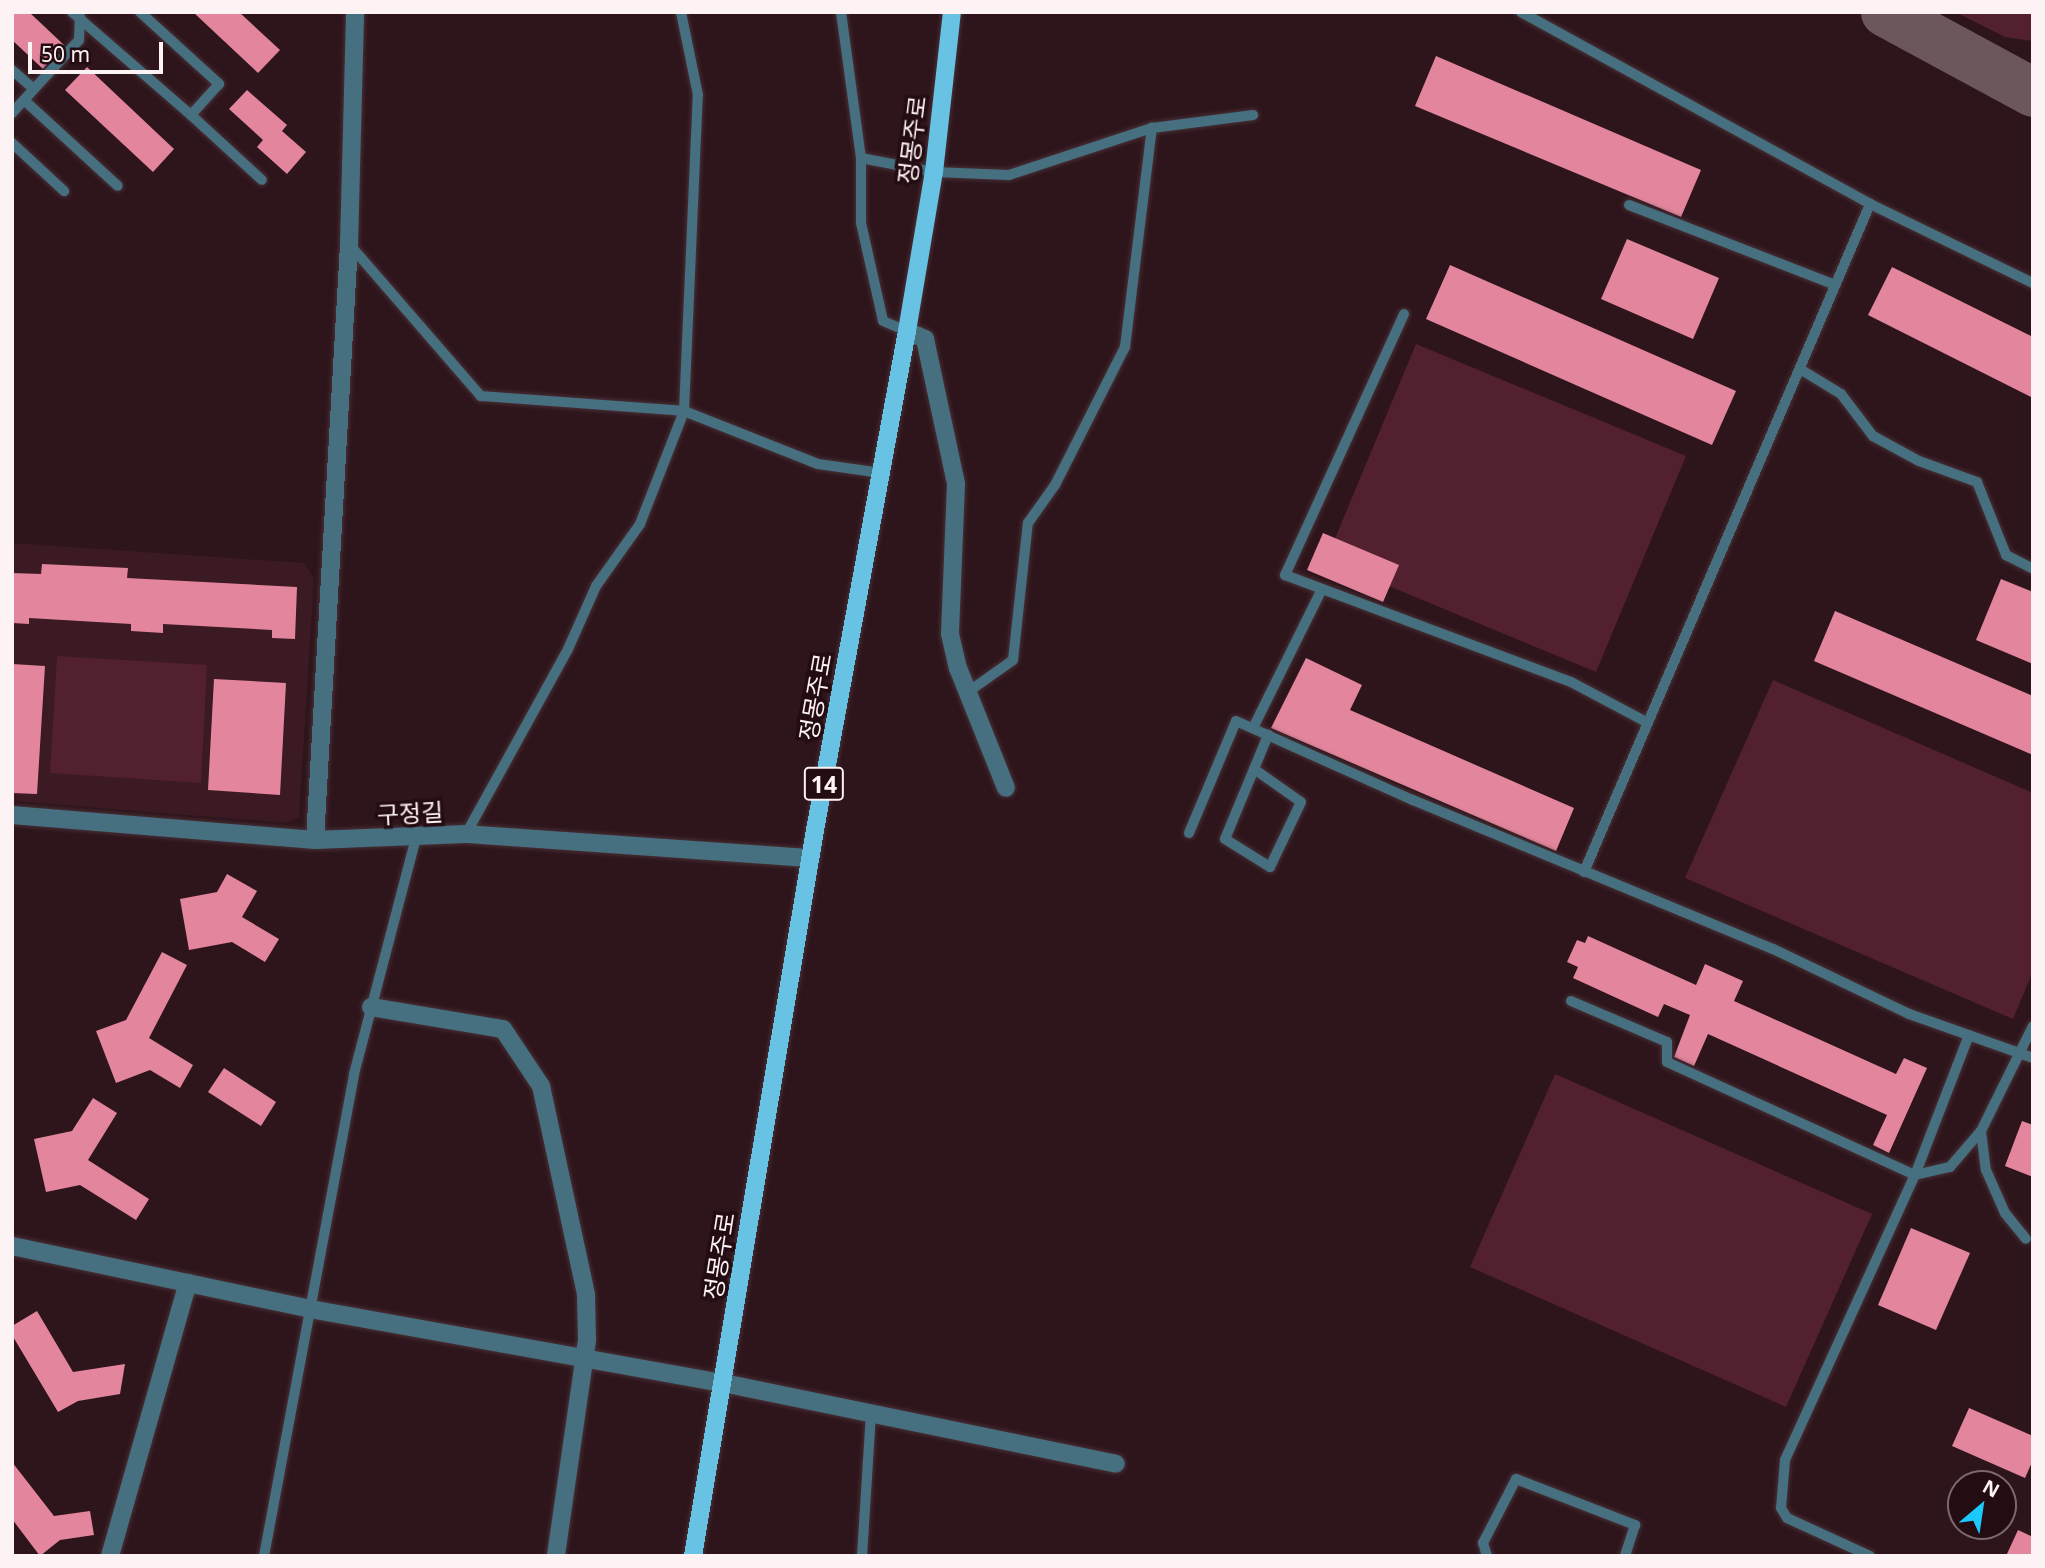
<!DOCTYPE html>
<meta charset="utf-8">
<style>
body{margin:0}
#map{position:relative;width:2045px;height:1568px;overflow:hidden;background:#2e151c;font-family:"Noto Sans","Noto Sans KR",sans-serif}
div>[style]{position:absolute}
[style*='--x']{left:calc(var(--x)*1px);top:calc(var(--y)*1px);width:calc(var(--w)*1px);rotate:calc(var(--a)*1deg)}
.built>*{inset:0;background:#3b1a23}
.green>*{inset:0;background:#52202e}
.taxiway>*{height:49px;margin:-24.5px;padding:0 24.5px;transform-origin:24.5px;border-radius:24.5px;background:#6c575c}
.building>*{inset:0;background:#e3869d}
.roads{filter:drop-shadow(0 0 2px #473036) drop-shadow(0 0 2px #473036)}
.service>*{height:10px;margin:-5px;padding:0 5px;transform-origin:5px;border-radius:5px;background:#466f7f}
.minor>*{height:18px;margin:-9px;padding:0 9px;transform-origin:9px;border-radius:9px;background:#466f7f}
.primary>*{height:18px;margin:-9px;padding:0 9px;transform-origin:9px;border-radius:9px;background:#68c2e4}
span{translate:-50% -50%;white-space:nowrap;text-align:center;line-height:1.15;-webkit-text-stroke:7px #240c13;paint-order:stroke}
.shield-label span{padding:2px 5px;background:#240c13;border:2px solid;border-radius:5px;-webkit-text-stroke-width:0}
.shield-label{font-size:23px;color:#fdf2f4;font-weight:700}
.street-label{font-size:24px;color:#fdf2f4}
.frame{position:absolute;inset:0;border:14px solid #fdf2f4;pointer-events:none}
.north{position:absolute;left:1947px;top:1470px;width:70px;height:70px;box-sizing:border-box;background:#240c13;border:2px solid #7b686d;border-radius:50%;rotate:29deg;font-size:19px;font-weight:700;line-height:28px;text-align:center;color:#fdf2f4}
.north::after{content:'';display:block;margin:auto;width:24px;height:32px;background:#1cc9fc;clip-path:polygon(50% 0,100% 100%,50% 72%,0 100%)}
.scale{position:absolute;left:28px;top:42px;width:135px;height:32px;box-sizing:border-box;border:4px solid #fdf2f4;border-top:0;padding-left:9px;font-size:21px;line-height:24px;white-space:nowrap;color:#fdf2f4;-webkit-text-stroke:5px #240c13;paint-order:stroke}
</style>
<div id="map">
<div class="built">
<div style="clip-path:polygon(12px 543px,304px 563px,314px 579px,299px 817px,287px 823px,12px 801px)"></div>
</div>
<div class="green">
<div style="clip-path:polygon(1955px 12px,2033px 12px,2033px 41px,2005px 37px)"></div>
<div style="clip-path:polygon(1416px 344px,1686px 456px,1596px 672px,1326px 560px)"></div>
<div style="clip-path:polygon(57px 656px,207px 665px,201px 783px,50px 773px)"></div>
<div style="clip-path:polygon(1773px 680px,2033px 793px,2033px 971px,2013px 1019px,1685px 878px)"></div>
<div style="clip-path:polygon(1555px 1074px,1872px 1214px,1786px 1407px,1470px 1267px)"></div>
</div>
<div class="taxiway">
<div style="--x:1885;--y:12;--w:168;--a:28.4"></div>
</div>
<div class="building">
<div style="clip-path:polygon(12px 12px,29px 12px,64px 45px,43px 69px,12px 40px)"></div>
<div style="clip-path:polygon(193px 12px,239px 12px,280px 50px,258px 73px)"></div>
<div style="clip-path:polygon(1436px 56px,1701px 170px,1681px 217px,1415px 106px)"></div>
<div style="clip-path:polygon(87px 67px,174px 149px,153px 172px,65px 90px)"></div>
<div style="clip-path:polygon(247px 90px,287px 125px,282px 131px,306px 152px,287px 174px,257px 147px,263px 140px,229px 109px)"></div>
<div style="clip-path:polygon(1627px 239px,1719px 278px,1693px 339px,1601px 299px)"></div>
<div style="clip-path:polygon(1450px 265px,1736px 391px,1712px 445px,1426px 319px)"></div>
<div style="clip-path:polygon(1892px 267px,2033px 337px,2033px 398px,1868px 315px)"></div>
<div style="clip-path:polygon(1323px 533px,1399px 565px,1383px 602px,1307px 570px)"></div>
<div style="clip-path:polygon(42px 564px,128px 568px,127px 578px,297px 587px,295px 639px,272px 638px,272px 630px,163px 624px,163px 633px,131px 631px,131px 624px,29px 618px,29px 624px,12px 623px,12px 573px,41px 574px)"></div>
<div style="clip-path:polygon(2001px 579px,2033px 592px,2033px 664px,1976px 640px)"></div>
<div style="clip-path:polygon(1835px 611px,2033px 696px,2033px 755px,1814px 661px)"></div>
<div style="clip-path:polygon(1306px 658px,1362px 685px,1350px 710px,1574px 808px,1556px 851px,1271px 728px)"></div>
<div style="clip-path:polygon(12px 664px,45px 666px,37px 794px,12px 793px)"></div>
<div style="clip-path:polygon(214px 679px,286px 683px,280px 795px,208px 790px)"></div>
<div style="clip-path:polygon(227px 874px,257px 891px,242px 917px,279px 939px,265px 962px,232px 942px,189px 950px,180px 899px,217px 892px)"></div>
<div style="clip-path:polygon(1588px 936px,1696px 985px,1705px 964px,1743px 981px,1734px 1001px,1896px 1074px,1904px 1058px,1927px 1068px,1889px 1153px,1873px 1145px,1887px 1115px,1708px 1034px,1694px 1066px,1674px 1057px,1690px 1015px,1664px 1004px,1658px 1017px,1573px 978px,1578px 967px,1567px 962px,1577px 940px,1585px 943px)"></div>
<div style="clip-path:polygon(162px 952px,187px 965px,149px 1038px,193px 1065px,180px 1088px,150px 1070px,116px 1083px,96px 1031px,126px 1020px)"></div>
<div style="clip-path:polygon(224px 1068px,276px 1102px,261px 1126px,208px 1092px)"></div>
<div style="clip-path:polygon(93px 1098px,117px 1113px,88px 1160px,149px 1199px,136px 1220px,80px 1185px,46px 1192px,34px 1139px,72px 1131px)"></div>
<div style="clip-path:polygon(2022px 1121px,2033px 1125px,2033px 1177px,2005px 1166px)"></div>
<div style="clip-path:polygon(1911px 1228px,1970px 1253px,1936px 1330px,1878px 1305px)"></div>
<div style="clip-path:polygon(37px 1311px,73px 1372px,125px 1364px,120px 1394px,78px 1401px,58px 1412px,12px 1335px,12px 1326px)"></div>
<div style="clip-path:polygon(1969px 1408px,2033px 1436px,2033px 1460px,2025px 1478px,1952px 1446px)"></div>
<div style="clip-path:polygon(12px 1462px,54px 1516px,90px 1511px,94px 1535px,60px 1540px,40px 1556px,12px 1519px)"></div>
<div style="clip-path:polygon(2018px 1530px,2033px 1537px,2033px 1556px,2006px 1556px)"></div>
</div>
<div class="roads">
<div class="service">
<div style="--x:72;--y:12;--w:157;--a:40.9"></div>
<div style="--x:140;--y:12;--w:107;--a:42.3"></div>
<div style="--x:219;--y:84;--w:42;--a:132.1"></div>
<div style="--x:191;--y:115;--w:96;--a:42.5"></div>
<div style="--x:841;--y:12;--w:147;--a:82.2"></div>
<div style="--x:861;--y:158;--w:65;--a:90"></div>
<div style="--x:861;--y:223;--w:100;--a:77.3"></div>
<div style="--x:883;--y:321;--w:26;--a:23"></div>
<div style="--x:1521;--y:12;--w:398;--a:28.8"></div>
<div style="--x:12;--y:70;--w:29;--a:41"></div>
<div style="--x:24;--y:100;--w:127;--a:42.5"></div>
<div style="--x:12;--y:113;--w:99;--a:-47.5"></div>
<div style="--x:79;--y:40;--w:24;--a:-88"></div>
<div style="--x:12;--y:143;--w:71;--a:42.7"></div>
<div style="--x:861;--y:158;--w:74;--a:10.9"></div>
<div style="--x:934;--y:172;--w:75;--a:2.3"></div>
<div style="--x:1009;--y:175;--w:151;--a:-18.2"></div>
<div style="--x:1152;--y:128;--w:102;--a:-7.3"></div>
<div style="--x:1629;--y:205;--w:221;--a:21.2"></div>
<div style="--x:350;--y:245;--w:200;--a:49.1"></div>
<div style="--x:481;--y:396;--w:204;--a:4.2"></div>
<div style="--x:684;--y:411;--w:144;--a:21.6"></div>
<div style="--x:818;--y:464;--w:64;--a:8.1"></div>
<div style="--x:1404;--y:314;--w:287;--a:114.5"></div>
<div style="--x:1285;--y:575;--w:305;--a:20.5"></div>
<div style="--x:1571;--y:682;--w:87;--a:28"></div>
<div style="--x:1800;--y:369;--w:48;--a:31.4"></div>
<div style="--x:1841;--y:394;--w:53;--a:52.7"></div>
<div style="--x:1873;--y:436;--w:52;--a:28.5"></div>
<div style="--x:1919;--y:461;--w:62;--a:19.9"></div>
<div style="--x:1977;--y:482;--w:79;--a:68.3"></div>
<div style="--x:2006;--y:555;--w:30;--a:27"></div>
<div style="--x:968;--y:692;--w:55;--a:-35.4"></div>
<div style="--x:1013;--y:660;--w:138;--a:-83.8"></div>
<div style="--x:1028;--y:523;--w:47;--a:-54.6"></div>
<div style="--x:1055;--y:485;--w:155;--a:-63.1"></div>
<div style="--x:1125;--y:347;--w:221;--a:-83"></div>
<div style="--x:1253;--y:728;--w:153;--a:-63.6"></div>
<div style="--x:1254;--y:769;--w:57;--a:35.1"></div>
<div style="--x:1301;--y:802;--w:72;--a:115.5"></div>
<div style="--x:1270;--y:867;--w:53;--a:-148.1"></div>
<div style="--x:1225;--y:839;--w:113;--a:-67.5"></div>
<div style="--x:1189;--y:833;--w:121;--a:-67.2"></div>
<div style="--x:1236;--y:721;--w:194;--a:24.1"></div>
<div style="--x:1413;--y:800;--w:390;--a:22.5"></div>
<div style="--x:1773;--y:949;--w:151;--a:25.5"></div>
<div style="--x:1909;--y:1014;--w:132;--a:19.5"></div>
<div style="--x:466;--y:834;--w:211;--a:-61.1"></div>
<div style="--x:568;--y:649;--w:69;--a:-66"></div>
<div style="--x:596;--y:586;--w:76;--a:-54.6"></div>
<div style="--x:640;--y:524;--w:121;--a:-68.7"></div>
<div style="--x:684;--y:411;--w:316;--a:-87.5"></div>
<div style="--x:698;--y:95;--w:85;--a:-101.6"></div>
<div style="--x:1584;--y:872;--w:727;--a:-66.82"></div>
<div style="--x:1870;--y:204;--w:181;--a:25.9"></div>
<div style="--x:1571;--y:1001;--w:104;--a:23.1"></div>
<div style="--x:1667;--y:1042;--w:20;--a:90"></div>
<div style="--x:1667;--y:1062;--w:273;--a:24.5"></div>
<div style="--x:1915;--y:1175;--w:150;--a:-68.9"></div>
<div style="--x:1981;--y:1131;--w:39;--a:83"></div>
<div style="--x:1986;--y:1170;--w:47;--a:66.2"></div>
<div style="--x:2005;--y:1213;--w:33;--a:51"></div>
<div style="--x:264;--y:1556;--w:490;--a:-79.4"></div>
<div style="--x:354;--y:1074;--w:244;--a:-75.3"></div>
<div style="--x:862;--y:1556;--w:142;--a:-86.4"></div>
<div style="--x:1487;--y:1556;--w:14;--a:-107"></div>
<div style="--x:1483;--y:1543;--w:72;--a:-62.7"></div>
<div style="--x:1516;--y:1479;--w:128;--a:21.1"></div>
<div style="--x:1635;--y:1525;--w:33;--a:108"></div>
<div style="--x:1870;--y:1556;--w:91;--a:-155.4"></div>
<div style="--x:1787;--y:1518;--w:12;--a:-121"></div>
<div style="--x:1781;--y:1508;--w:48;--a:-85.2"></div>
<div style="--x:1785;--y:1460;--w:313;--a:-65.5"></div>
<div style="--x:1915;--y:1175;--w:36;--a:-13"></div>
<div style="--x:1950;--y:1167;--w:48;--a:-49.3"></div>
<div style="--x:1981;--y:1131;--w:117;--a:-63.7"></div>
</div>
<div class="minor">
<div style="--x:907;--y:331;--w:20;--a:24"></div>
<div style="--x:925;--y:339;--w:148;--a:77.9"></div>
<div style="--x:956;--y:484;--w:150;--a:92.3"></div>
<div style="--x:950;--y:634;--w:35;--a:77"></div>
<div style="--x:958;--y:668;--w:129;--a:68.2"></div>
<div style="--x:12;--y:815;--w:304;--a:4.7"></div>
<div style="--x:315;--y:840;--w:151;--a:-2.3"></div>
<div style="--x:466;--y:834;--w:345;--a:4"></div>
<div style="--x:315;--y:840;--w:596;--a:-86.73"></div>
<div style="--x:349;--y:245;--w:233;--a:-88.5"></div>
<div style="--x:371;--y:1007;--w:134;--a:9.5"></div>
<div style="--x:503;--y:1029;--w:69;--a:56.3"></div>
<div style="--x:541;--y:1086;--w:214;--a:77.8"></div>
<div style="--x:586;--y:1295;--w:45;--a:88.7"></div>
<div style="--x:587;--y:1340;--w:218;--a:98.2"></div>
<div style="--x:12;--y:1246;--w:305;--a:11.9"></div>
<div style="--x:310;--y:1309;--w:420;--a:10.2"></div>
<div style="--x:723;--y:1383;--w:401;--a:11.6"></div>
<div style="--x:110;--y:1556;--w:284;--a:-74.1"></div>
</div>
<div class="primary">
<div style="--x:693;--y:1556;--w:736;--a:-80.46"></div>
<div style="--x:815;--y:830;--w:507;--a:-79.55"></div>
<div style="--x:907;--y:331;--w:161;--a:-80.4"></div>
<div style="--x:934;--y:172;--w:161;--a:-83.6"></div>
</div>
</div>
<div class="shield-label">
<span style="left:824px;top:784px">14</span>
</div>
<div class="street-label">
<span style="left:912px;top:140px;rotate:-83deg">정몽주로</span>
<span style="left:815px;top:697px;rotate:-80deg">정몽주로</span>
<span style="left:410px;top:813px;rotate:-3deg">구정길</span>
<span style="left:719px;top:1256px;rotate:-81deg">정몽주로</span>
</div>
<div class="frame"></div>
<div class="north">N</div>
<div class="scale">50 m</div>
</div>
